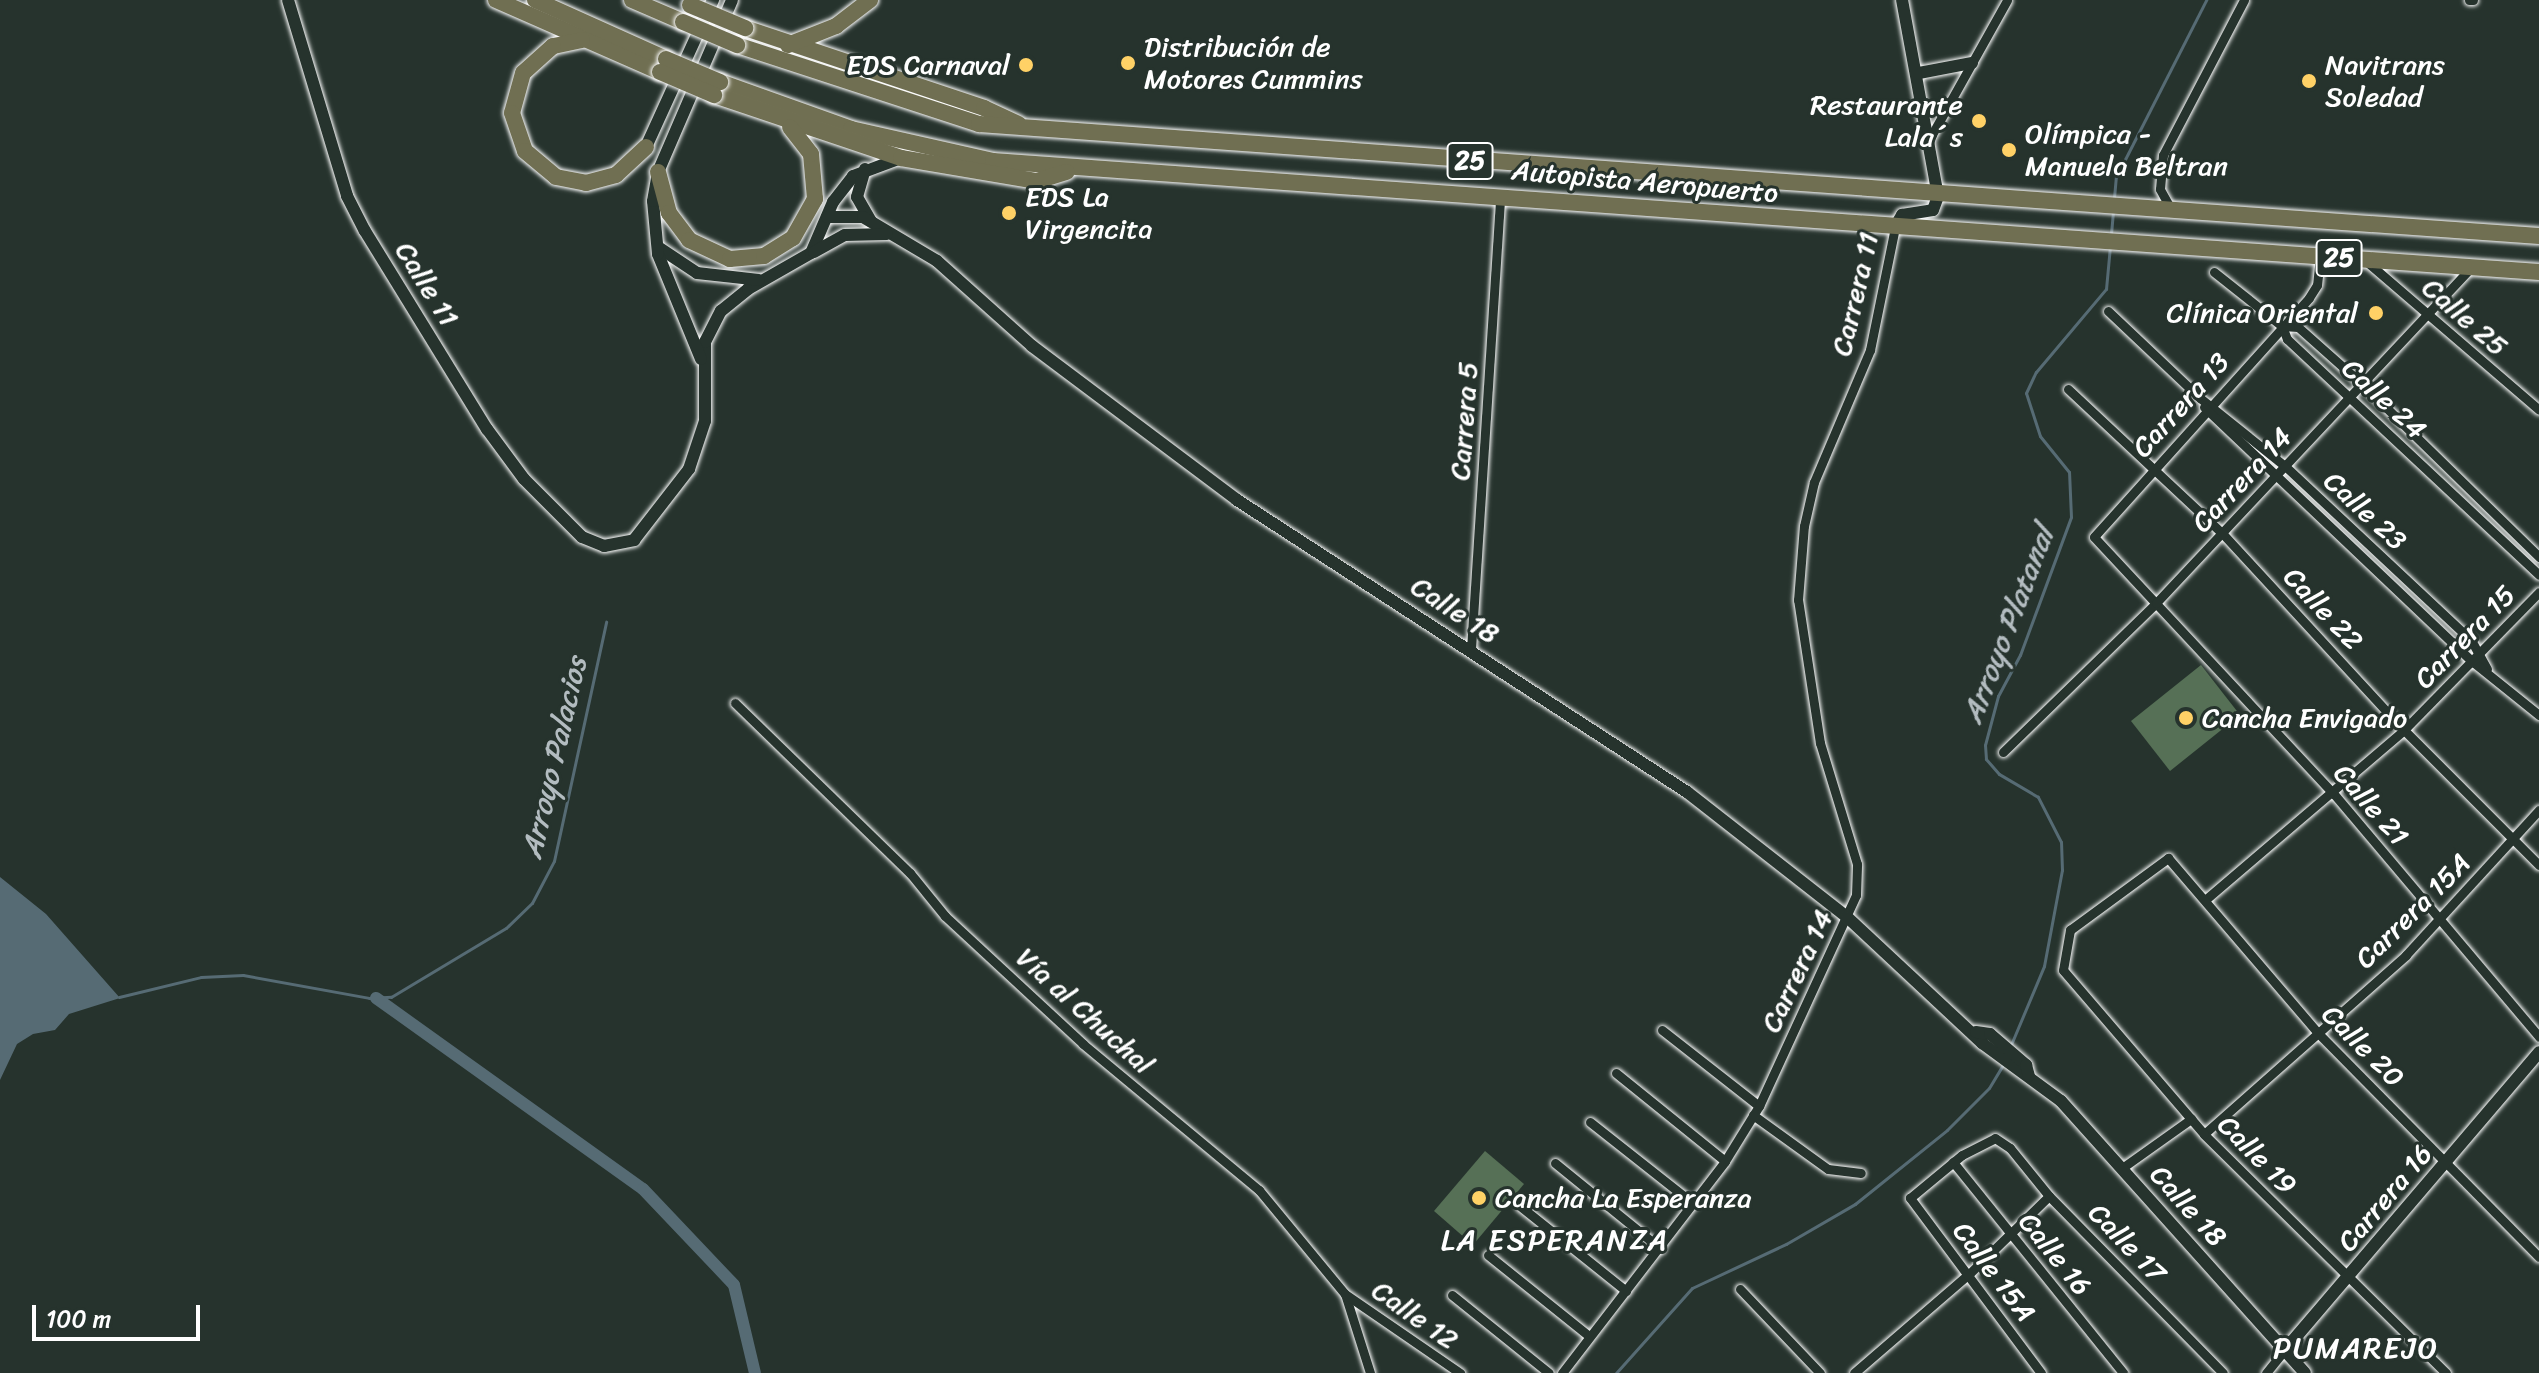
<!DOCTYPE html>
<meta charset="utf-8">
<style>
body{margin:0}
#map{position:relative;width:2539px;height:1373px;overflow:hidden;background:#26332d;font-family:Sriracha,sans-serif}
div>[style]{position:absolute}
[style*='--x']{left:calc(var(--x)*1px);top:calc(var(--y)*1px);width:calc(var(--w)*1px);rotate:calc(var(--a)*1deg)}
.green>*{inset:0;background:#567056}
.water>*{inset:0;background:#566b74}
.stream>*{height:3px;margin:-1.5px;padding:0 1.5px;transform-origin:1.5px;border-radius:1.5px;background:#566b74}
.canal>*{height:12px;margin:-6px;padding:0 6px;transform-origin:6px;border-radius:6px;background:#566b74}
.roads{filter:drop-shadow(0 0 2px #fff) drop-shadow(0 0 2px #fff)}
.street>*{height:9px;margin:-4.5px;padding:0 4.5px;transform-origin:4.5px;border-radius:4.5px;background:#26332d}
.secondary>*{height:12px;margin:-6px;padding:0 6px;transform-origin:6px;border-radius:6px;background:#26332d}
.highway>*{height:16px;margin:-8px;padding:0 8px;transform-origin:8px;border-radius:8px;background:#706f52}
.bridges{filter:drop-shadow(0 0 2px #fff) drop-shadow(0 0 2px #fff)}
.highway-bridge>*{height:16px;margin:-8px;padding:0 8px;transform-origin:8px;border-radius:8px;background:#706f52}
.dots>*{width:22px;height:22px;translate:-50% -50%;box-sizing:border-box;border:4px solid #26332d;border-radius:50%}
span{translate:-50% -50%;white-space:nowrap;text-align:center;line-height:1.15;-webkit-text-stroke:6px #26332d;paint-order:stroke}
.shield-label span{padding:2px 6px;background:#26332d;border:2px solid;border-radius:6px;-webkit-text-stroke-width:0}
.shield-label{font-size:26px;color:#fff;font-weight:700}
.poi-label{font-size:28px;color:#fff}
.left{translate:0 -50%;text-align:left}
.right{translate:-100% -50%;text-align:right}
.street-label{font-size:28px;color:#fff}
.water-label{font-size:30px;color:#b3bcc0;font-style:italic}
.neighbourhood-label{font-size:30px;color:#fff;letter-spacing:2px}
.scale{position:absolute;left:32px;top:1305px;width:168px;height:36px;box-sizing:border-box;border:4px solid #fff;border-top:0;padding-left:10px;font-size:24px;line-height:28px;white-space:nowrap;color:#fff;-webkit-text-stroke:6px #26332d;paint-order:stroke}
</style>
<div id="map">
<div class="green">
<div style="clip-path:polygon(2201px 665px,2240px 715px,2170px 771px,2131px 721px)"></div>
<div style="clip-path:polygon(1485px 1151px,1524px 1184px,1473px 1245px,1434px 1211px)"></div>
</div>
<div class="water">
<div style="clip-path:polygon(0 877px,46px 914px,120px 998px,69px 1014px,55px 1030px,33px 1034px,17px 1044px,0 1080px)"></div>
</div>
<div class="stream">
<div style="--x:2114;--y:198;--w:21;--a:-85"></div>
<div style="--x:2116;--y:177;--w:199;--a:-63"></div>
<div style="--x:2111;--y:234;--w:24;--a:-85"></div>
<div style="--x:119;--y:997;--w:84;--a:-13.7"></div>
<div style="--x:201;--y:977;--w:42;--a:-2.7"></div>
<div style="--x:243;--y:975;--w:128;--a:10.3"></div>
<div style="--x:369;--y:998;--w:22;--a:-3"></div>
<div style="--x:391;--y:997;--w:134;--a:-31"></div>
<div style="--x:506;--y:928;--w:36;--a:-44"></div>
<div style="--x:532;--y:903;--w:47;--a:-62.4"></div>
<div style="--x:554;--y:861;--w:245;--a:-77.7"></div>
<div style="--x:2010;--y:1047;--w:88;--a:-67.2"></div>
<div style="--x:2044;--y:966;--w:98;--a:-79.4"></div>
<div style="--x:2062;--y:870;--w:28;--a:-92"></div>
<div style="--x:2061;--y:842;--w:51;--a:-117.1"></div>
<div style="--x:2038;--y:797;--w:45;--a:-149.5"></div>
<div style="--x:1999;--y:774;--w:20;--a:-131"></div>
<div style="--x:1986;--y:759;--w:14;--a:-94"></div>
<div style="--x:1985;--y:745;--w:51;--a:-75.1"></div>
<div style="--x:1998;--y:696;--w:47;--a:-61.8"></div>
<div style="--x:2020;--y:655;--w:147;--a:-69.7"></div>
<div style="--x:2071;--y:517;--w:45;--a:-92.5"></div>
<div style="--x:2069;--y:472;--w:46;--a:-128.9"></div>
<div style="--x:2040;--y:436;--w:45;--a:-108"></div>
<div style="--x:2026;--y:393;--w:23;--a:-65"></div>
<div style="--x:2036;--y:372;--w:109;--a:-49.9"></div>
<div style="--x:2106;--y:289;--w:43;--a:-84.7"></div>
<div style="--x:1616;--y:1373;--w:114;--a:-48.2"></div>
<div style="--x:1692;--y:1288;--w:104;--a:-25.1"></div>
<div style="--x:1786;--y:1244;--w:80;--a:-30.1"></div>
<div style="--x:1855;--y:1204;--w:118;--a:-38.8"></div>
<div style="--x:1947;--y:1130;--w:59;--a:-45"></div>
<div style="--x:1989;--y:1088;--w:27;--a:-59"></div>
</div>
<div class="canal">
<div style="--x:376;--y:998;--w:328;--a:35.6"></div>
<div style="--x:643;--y:1189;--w:132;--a:46.5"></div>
<div style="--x:734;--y:1285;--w:90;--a:76.6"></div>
</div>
<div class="roads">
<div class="street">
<div style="--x:2469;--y:0;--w:4;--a:0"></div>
<div style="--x:1930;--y:138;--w:158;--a:-60.8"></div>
<div style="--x:2172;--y:211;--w:25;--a:-119"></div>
<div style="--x:2160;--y:189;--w:34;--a:-85"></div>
<div style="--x:2163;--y:155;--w:175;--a:-62.4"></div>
<div style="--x:2320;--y:257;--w:28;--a:96"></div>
<div style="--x:2317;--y:285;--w:15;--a:122"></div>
<div style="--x:2309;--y:298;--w:321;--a:132"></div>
<div style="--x:2094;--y:537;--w:352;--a:47"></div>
<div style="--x:2334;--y:794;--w:318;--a:49.8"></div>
<div style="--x:2366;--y:261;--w:228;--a:40.7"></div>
<div style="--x:2214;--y:272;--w:87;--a:38.5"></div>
<div style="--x:2108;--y:311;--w:127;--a:43.4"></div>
<div style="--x:2200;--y:398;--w:109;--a:38.7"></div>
<div style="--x:2285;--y:466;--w:255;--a:43.1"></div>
<div style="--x:2471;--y:640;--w:33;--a:61"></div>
<div style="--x:2282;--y:326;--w:14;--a:69"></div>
<div style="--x:2287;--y:339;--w:345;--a:43.1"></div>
<div style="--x:2282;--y:326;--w:16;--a:4"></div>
<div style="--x:2298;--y:327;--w:86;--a:41.7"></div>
<div style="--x:2362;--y:384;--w:248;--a:44.3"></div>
<div style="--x:2068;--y:389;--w:211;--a:43.1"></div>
<div style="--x:2222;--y:533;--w:268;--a:47.3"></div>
<div style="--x:2404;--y:730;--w:191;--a:45"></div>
<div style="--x:2204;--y:407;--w:371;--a:43.5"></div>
<div style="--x:2473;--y:662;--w:85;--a:38.8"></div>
<div style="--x:1471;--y:649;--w:455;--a:-86.3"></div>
<div style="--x:735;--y:703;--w:244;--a:44.2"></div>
<div style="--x:910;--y:873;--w:55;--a:50.9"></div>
<div style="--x:945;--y:916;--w:188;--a:42.8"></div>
<div style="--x:1083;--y:1044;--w:229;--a:39.7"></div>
<div style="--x:1259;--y:1190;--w:135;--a:50.4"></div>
<div style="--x:1345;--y:1294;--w:83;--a:72.4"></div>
<div style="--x:2003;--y:752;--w:214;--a:-44.2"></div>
<div style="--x:2156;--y:603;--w:463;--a:-46.8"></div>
<div style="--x:2205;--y:900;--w:262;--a:-40.5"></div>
<div style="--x:2404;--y:730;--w:193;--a:-45.6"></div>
<div style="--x:1662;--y:1030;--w:123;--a:38.1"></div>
<div style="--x:1616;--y:1073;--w:140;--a:38.9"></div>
<div style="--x:1753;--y:1115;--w:92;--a:35.8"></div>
<div style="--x:1828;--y:1169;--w:33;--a:7"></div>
<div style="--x:1590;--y:1122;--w:132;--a:38.3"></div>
<div style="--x:2204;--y:1134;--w:270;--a:-41.5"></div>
<div style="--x:2406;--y:955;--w:197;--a:-47.5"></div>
<div style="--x:1953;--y:1162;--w:271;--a:51.1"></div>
<div style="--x:1555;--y:1163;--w:136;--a:39.1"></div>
<div style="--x:2122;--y:1168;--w:85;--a:-35.4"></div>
<div style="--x:1520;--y:1206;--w:136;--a:38.7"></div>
<div style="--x:1488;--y:1255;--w:129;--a:38.7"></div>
<div style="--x:1740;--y:1289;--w:116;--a:46.4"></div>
<div style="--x:1345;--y:1294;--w:140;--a:34.5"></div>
<div style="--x:1452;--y:1295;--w:124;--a:38.8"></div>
<div style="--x:1562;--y:1373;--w:267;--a:-52.4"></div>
<div style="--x:1725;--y:1161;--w:65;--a:-58.3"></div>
<div style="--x:1759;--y:1106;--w:232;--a:-65.3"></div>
<div style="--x:1856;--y:895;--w:31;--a:-88"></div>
<div style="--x:1857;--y:864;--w:127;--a:-107"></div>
<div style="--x:1820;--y:743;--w:145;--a:-98.7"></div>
<div style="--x:1798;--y:600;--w:74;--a:-85.4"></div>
<div style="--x:1804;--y:526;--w:45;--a:-77.2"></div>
<div style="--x:1814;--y:482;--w:143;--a:-67"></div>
<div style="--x:1870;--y:350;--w:126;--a:-78.5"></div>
<div style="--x:1854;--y:1373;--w:153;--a:-40.8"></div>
<div style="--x:1970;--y:1273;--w:110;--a:-44.3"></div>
<div style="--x:2041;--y:1373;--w:219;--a:-126.8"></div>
<div style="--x:1910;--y:1198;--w:67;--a:-39.6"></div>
<div style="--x:1962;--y:1155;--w:37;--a:-27"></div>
<div style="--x:1995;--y:1138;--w:18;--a:34"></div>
<div style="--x:2010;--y:1148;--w:62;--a:50.9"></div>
<div style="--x:2049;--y:1196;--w:248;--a:45.5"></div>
<div style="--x:2266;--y:1373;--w:28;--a:-51"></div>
<div style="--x:2446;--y:1373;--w:340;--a:-135.4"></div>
<div style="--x:2204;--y:1134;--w:216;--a:-130.7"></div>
<div style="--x:2063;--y:970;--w:41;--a:-80.1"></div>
<div style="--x:2070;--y:930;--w:122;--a:-36.3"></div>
<div style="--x:2168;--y:858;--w:229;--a:49.4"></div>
<div style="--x:2317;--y:1032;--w:316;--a:45.4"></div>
</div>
<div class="secondary">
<div style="--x:288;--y:0;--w:205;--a:73.2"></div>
<div style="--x:347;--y:196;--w:39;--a:63"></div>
<div style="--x:365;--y:231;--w:233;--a:58.4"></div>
<div style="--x:487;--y:429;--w:62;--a:53.5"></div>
<div style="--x:524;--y:479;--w:82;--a:45"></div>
<div style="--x:582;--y:537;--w:24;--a:22"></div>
<div style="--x:604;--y:546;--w:31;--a:-11"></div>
<div style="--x:634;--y:540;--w:90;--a:-52.2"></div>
<div style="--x:689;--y:469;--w:51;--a:-71.6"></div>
<div style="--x:705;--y:421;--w:79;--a:-90"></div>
<div style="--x:705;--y:342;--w:35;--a:-63"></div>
<div style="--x:721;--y:311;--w:35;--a:-39"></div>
<div style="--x:748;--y:289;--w:73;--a:-29.7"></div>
<div style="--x:811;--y:253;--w:56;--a:-66.7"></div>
<div style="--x:833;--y:202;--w:33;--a:-52"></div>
<div style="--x:853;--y:176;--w:48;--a:-20.7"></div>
<div style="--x:1919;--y:73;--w:54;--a:-10.7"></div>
<div style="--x:646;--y:147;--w:162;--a:-65.5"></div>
<div style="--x:865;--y:169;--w:29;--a:106"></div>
<div style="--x:857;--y:197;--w:28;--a:60"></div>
<div style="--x:827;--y:217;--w:36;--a:0"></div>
<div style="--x:863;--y:217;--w:86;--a:30.7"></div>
<div style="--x:937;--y:261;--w:127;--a:41.8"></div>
<div style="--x:1032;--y:346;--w:256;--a:36.9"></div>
<div style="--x:1237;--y:500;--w:536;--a:32.98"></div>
<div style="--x:1687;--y:792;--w:203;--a:38"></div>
<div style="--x:1847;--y:917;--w:185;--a:43"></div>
<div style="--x:1982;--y:1043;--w:98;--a:36.3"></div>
<div style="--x:2061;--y:1101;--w:365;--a:48.1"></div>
<div style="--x:1895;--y:227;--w:14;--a:-60"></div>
<div style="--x:1902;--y:215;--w:31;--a:-9"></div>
<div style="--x:1933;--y:210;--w:15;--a:-70"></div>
<div style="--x:1938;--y:196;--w:199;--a:-100.4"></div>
<div style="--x:658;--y:247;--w:47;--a:33.7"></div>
<div style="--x:697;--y:273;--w:62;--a:6.4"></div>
<div style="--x:814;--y:252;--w:35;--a:-29"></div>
<div style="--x:845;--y:235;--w:42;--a:-1.4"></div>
<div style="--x:701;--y:359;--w:113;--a:-112.3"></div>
<div style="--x:658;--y:254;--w:53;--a:-95.4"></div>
<div style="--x:653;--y:201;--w:29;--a:-80"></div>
<div style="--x:658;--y:172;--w:187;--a:-66.7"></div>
<div style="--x:1976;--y:1032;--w:14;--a:8"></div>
<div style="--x:1990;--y:1034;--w:48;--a:40.7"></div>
<div style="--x:2026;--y:1065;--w:11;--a:75"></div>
<div style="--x:2284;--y:1351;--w:393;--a:-49.5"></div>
</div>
<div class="highway">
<div style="--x:496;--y:0;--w:179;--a:23.7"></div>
<div style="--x:535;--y:0;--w:144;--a:24.2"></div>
<div style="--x:632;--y:0;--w:56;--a:23.3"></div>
<div style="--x:745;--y:28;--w:252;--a:18.5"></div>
<div style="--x:984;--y:108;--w:38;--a:25"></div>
<div style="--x:582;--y:40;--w:30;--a:168"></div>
<div style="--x:553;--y:46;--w:40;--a:138"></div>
<div style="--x:523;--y:73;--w:41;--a:105.4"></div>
<div style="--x:512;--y:113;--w:40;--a:71.1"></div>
<div style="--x:525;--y:151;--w:40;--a:40"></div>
<div style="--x:556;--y:177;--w:31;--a:11"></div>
<div style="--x:586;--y:183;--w:31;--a:-15"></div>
<div style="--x:616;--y:175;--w:41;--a:-43"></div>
<div style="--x:737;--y:45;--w:255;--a:18.1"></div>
<div style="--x:979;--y:124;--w:1564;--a:4.11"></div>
<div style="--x:788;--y:45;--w:52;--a:-21.6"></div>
<div style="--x:836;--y:26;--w:43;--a:-37.4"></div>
<div style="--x:720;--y:82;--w:139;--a:19.7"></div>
<div style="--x:851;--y:129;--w:146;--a:12.7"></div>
<div style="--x:993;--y:161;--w:1550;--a:4.11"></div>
<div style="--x:714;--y:95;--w:197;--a:18.6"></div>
<div style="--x:901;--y:158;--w:138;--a:9.6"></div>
<div style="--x:1037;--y:181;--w:31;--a:-17"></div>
<div style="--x:658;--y:172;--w:42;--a:75"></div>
<div style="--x:669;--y:213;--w:34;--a:53"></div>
<div style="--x:689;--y:240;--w:45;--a:24.9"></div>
<div style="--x:730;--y:259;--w:34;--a:-5"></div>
<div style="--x:764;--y:256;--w:34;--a:-32"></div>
<div style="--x:793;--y:238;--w:45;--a:-60.6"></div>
<div style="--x:815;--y:199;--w:45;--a:-95.1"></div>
<div style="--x:811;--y:154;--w:34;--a:-128"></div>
</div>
</div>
<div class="bridges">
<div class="highway-bridge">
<div style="--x:690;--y:5;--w:60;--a:22.7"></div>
<div style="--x:683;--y:22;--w:59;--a:23.1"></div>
<div style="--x:666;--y:59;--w:59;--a:23.1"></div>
<div style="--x:660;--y:72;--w:59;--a:23.1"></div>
</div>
</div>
<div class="dots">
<div style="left:1128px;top:63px;background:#ffd166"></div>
<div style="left:1026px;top:65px;background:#ffd166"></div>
<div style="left:2309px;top:81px;background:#ffd166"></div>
<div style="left:1979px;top:121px;background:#ffd166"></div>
<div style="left:2009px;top:150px;background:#ffd166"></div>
<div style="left:1009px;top:213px;background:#ffd166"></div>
<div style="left:2376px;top:313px;background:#ffd166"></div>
<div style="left:2186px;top:718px;background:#ffd166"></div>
<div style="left:1479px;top:1198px;background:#ffd166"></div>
</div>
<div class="shield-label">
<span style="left:1470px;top:161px">25</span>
<span style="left:2339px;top:258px">25</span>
</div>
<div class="poi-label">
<span class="left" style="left:1144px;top:63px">Distribución de<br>Motores Cummins</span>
<span class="right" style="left:1010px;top:65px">EDS Carnaval</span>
<span class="left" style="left:2325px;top:81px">Navitrans<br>Soledad</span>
<span class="right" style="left:1963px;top:121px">Restaurante<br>Lala´s</span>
<span class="left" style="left:2025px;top:150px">Olímpica -<br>Manuela Beltran</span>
<span class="left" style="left:1025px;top:213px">EDS La<br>Virgencita</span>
<span class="right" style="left:2358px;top:313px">Clínica Oriental</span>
<span class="left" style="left:2202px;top:718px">Cancha Envigado</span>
<span class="left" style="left:1495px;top:1198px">Cancha La Esperanza</span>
</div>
<div class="street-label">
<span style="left:1645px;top:182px;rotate:5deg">Autopista Aeropuerto</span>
<span style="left:427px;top:284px;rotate:58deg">Calle 11</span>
<span style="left:1855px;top:294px;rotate:-77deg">Carrera 11</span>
<span style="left:2465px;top:317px;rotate:41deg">Calle 25</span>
<span style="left:2384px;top:399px;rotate:43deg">Calle 24</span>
<span style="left:2181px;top:405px;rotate:-48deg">Carrera 13</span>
<span style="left:1464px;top:421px;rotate:-86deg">Carrera 5</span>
<span style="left:2242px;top:480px;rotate:-47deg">Carrera 14</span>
<span style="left:2365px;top:511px;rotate:43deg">Calle 23</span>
<span style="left:2323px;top:609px;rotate:47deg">Calle 22</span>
<span style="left:1455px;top:610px;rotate:33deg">Calle 18</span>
<span style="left:2465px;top:637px;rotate:-46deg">Carrera 15</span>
<span style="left:2371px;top:805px;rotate:49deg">Calle 21</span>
<span style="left:2413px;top:911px;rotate:-45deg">Carrera 15A</span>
<span style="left:1797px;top:971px;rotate:-65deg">Carrera 14</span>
<span style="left:1085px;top:1011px;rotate:42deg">Vía al Chuchal</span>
<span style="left:2363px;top:1046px;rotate:45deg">Calle 20</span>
<span style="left:2257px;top:1155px;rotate:45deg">Calle 19</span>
<span style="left:2385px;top:1198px;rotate:-50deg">Carrera 16</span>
<span style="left:2188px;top:1206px;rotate:48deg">Calle 18</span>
<span style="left:2127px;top:1243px;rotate:46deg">Calle 17</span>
<span style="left:2055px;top:1254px;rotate:51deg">Calle 16</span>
<span style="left:1994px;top:1272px;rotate:53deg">Calle 15A</span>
<span style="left:1415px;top:1315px;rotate:35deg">Calle 12</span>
</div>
<div class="water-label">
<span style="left:2008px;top:625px;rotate:-69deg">Arroyo Platanal</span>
<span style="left:554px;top:758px;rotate:-77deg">Arroyo Palacios</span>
</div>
<div class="neighbourhood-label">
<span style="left:1555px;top:1240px">LA ESPERANZA</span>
<span style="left:2356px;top:1348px">PUMAREJO</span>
</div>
<div class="scale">100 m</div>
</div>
